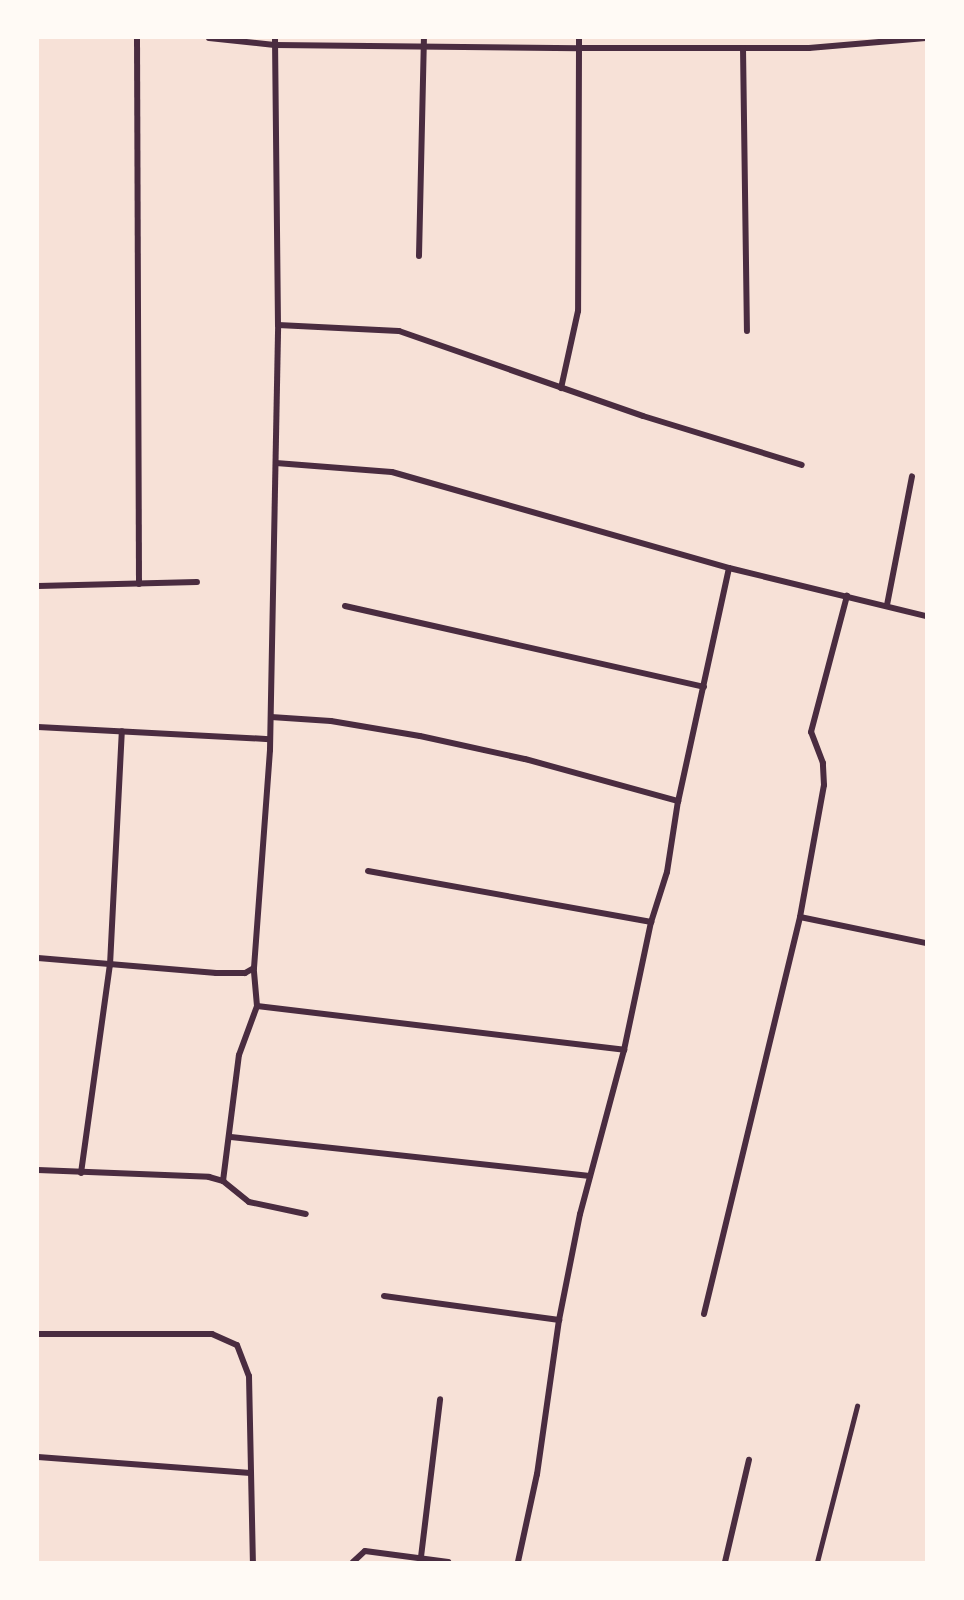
<!DOCTYPE html>
<style>
body{margin:0}
#map{position:relative;width:964px;height:1600px;overflow:hidden;background:#f7e1d7;font-family:"Nunito Sans",sans-serif}
div>[style]{position:absolute}
[style*='--x']{left:calc(var(--x)*1px);top:calc(var(--y)*1px);width:calc(var(--w)*1px);rotate:calc(var(--a)*1deg)}
.service>*{height:4.5px;margin:-2.25px;padding:0 2.25px;transform-origin:2.25px;border-radius:2.25px;background:#4a2c40}
.minor>*{height:6px;margin:-3px;padding:0 3px;transform-origin:3px;border-radius:3px;background:#4a2c40}
span{translate:-50% -50%;white-space:nowrap;text-align:center;line-height:1.15;-webkit-text-stroke:6px #fffaf5;paint-order:stroke}
.frame{position:absolute;inset:0;border:39px solid #fffaf5;pointer-events:none}
</style>
<div id="map">
<div class="service">
<div style="--x:817;--y:1562;--w:161;--a:-75.6"></div>
</div>
<div class="minor">
<div style="--x:137;--y:38;--w:546;--a:89.79"></div>
<div style="--x:209;--y:38;--w:66;--a:6.1"></div>
<div style="--x:275;--y:45;--w:304;--a:0.6"></div>
<div style="--x:579;--y:48;--w:263;--a:90.2"></div>
<div style="--x:578;--y:311;--w:79;--a:102.4"></div>
<div style="--x:579;--y:38;--w:10;--a:90"></div>
<div style="--x:579;--y:48;--w:230;--a:0"></div>
<div style="--x:809;--y:48;--w:117;--a:-4.9"></div>
<div style="--x:743;--y:48;--w:283;--a:89.2"></div>
<div style="--x:419;--y:256;--w:218;--a:-88.7"></div>
<div style="--x:278;--y:325;--w:121;--a:2.8"></div>
<div style="--x:399;--y:331;--w:258;--a:19.2"></div>
<div style="--x:643;--y:416;--w:166;--a:17.1"></div>
<div style="--x:276;--y:463;--w:116;--a:4.4"></div>
<div style="--x:392;--y:472;--w:350;--a:15.9"></div>
<div style="--x:729;--y:568;--w:239;--a:102.3"></div>
<div style="--x:729;--y:568;--w:203;--a:13.7"></div>
<div style="--x:38;--y:586;--w:159;--a:-1.4"></div>
<div style="--x:887;--y:605;--w:131;--a:-79"></div>
<div style="--x:345;--y:606;--w:368;--a:12.7"></div>
<div style="--x:271;--y:717;--w:60;--a:3.8"></div>
<div style="--x:331;--y:721;--w:90;--a:9.6"></div>
<div style="--x:420;--y:736;--w:107;--a:12.4"></div>
<div style="--x:525;--y:759;--w:159;--a:15.4"></div>
<div style="--x:678;--y:801;--w:72;--a:98.8"></div>
<div style="--x:667;--y:872;--w:52;--a:107.7"></div>
<div style="--x:651;--y:922;--w:131;--a:101.9"></div>
<div style="--x:38;--y:727;--w:232;--a:3"></div>
<div style="--x:368;--y:871;--w:288;--a:10.2"></div>
<div style="--x:800;--y:917;--w:129;--a:11.7"></div>
<div style="--x:38;--y:958;--w:179;--a:4.8"></div>
<div style="--x:216;--y:973;--w:29;--a:0"></div>
<div style="--x:245;--y:973;--w:10;--a:-29"></div>
<div style="--x:257;--y:1006;--w:370;--a:6.8"></div>
<div style="--x:624;--y:1050;--w:170;--a:105"></div>
<div style="--x:580;--y:1214;--w:108;--a:101.2"></div>
<div style="--x:559;--y:1320;--w:156;--a:98.1"></div>
<div style="--x:537;--y:1474;--w:90;--a:102.2"></div>
<div style="--x:231;--y:1137;--w:361;--a:6.2"></div>
<div style="--x:38;--y:1170;--w:171;--a:2.3"></div>
<div style="--x:209;--y:1177;--w:15;--a:16"></div>
<div style="--x:223;--y:1181;--w:33;--a:39"></div>
<div style="--x:249;--y:1202;--w:58;--a:11.9"></div>
<div style="--x:81;--y:1173;--w:210;--a:-82.1"></div>
<div style="--x:110;--y:965;--w:234;--a:-87.1"></div>
<div style="--x:223;--y:1181;--w:127;--a:-82.8"></div>
<div style="--x:239;--y:1055;--w:52;--a:-69.8"></div>
<div style="--x:257;--y:1006;--w:38;--a:-95"></div>
<div style="--x:254;--y:968;--w:219;--a:-85.8"></div>
<div style="--x:270;--y:750;--w:425;--a:-88.9"></div>
<div style="--x:278;--y:325;--w:287;--a:-90.6"></div>
<div style="--x:384;--y:1296;--w:177;--a:7.8"></div>
<div style="--x:704;--y:1314;--w:408;--a:-76.4"></div>
<div style="--x:800;--y:917;--w:134;--a:-79.7"></div>
<div style="--x:824;--y:785;--w:22;--a:-93"></div>
<div style="--x:823;--y:763;--w:33;--a:-111"></div>
<div style="--x:811;--y:732;--w:141;--a:-75.2"></div>
<div style="--x:38;--y:1334;--w:174;--a:0"></div>
<div style="--x:212;--y:1334;--w:27;--a:24"></div>
<div style="--x:237;--y:1345;--w:33;--a:69"></div>
<div style="--x:249;--y:1376;--w:186;--a:88.8"></div>
<div style="--x:38;--y:1457;--w:213;--a:4.3"></div>
<div style="--x:421;--y:1557;--w:159;--a:-83.1"></div>
<div style="--x:353;--y:1562;--w:16;--a:-43"></div>
<div style="--x:365;--y:1551;--w:84;--a:7.5"></div>
<div style="--x:725;--y:1562;--w:105;--a:-76.8"></div>
</div>
<div class="frame"></div>
</div>
